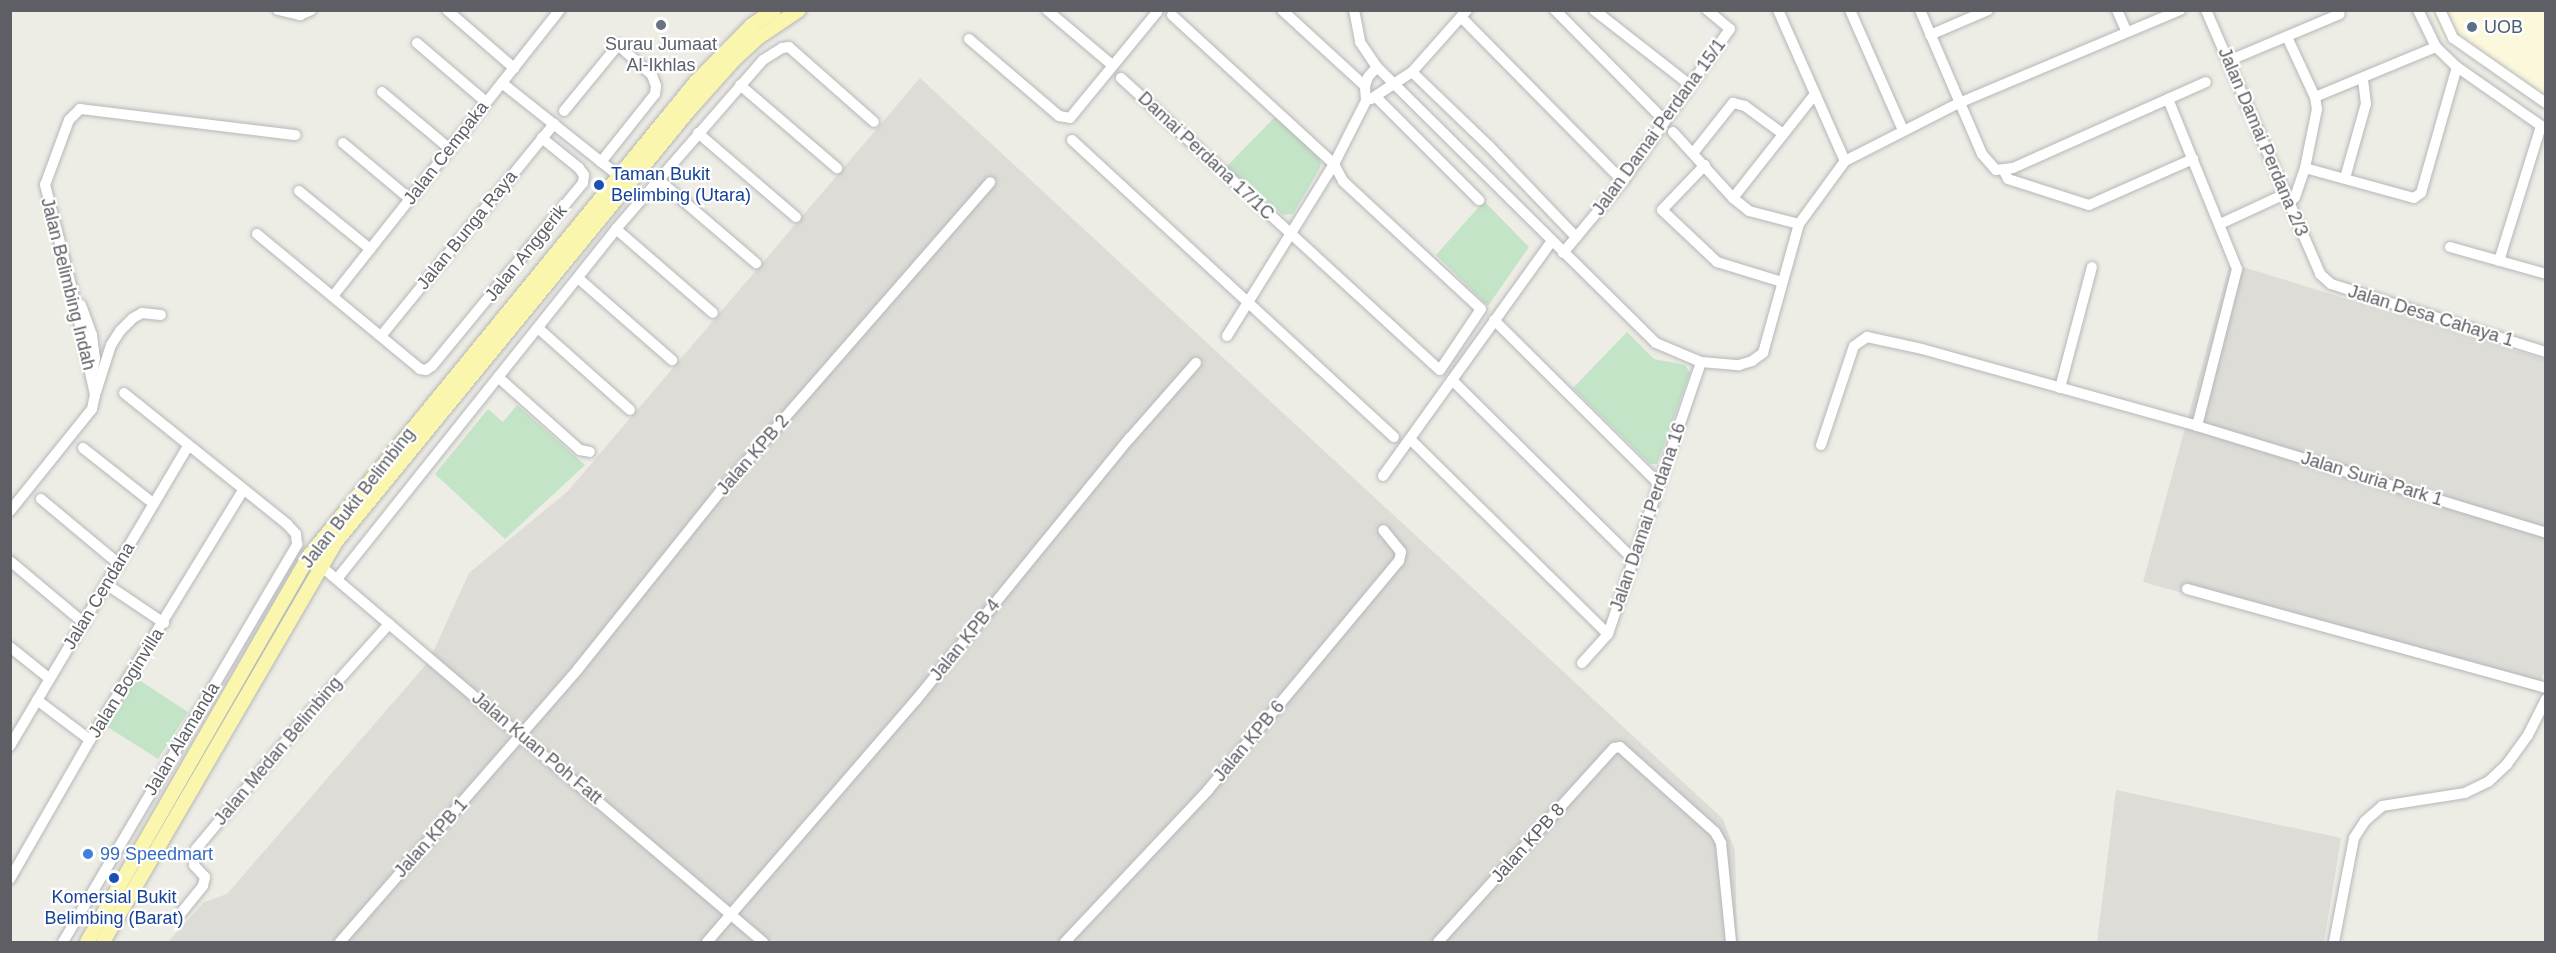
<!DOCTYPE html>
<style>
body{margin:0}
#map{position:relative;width:2556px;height:953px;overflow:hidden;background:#eeede5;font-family:Helvetica,sans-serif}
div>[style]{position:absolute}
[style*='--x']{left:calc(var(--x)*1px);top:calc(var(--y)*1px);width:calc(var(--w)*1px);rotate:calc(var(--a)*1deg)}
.commercial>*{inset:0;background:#fcf8dc}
.industrial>*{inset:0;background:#dddcd7}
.green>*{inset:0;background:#c3e4c7}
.roads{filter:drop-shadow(0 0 2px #b5b7bb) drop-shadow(0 0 2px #b5b7bb)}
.minor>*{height:10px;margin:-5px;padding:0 5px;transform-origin:5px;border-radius:5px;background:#fff}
.major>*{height:14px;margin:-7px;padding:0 7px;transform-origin:7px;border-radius:7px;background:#faf6ae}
.dots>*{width:16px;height:16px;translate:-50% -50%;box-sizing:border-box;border:3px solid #fff;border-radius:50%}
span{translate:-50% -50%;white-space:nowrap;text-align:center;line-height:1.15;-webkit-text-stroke:4.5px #fff;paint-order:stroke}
.service-label{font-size:18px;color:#4e5e75}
.left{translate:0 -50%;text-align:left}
.worship-label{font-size:18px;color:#5b616d}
.street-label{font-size:18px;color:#5d5f65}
.transit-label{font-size:18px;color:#164399}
.shop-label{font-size:18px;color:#366cbe}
.frame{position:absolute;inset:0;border:12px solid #5d5f65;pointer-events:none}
</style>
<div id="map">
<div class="commercial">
<div style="clip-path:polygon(2430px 11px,2545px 11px,2545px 109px,2443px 39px)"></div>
</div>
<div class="industrial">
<div style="clip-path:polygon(920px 78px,1723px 819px,1735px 851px,1737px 942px,168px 942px,204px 902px,227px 894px,429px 661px,469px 573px,568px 491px)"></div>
<div style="clip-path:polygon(2230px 263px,2545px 360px,2546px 667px,2537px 692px,2143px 582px)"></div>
<div style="clip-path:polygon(2116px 790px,2341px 838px,2324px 942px,2097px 942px)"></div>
</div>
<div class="green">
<div style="clip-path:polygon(1275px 117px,1319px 156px,1321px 163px,1320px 168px,1293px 214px,1283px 215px,1226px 167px)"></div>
<div style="clip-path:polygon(1484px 201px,1529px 247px,1488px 306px,1436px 255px)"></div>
<div style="clip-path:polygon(1627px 332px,1654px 359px,1685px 365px,1690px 373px,1657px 464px,1650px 464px,1573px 388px)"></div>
<div style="clip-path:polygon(517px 405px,585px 465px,505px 539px,435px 474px,488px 409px,503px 422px)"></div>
<div style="clip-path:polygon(136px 678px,188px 712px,158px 759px,106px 726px)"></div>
</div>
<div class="roads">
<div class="minor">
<div style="--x:278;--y:10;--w:23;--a:13"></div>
<div style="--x:300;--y:15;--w:12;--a:-24"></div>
<div style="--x:447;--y:10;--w:89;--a:40.9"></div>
<div style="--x:1047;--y:10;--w:85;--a:40.2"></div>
<div style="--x:1282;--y:10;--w:113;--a:42.5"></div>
<div style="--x:1354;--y:10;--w:33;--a:79"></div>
<div style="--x:1360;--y:42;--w:30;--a:56"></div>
<div style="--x:1377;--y:67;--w:392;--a:44.7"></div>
<div style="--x:1656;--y:343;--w:49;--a:22.9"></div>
<div style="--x:1701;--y:362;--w:38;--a:5"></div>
<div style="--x:1739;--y:365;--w:14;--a:-17"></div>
<div style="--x:1752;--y:361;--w:14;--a:-36"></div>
<div style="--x:1763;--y:353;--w:134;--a:-74.4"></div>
<div style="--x:1799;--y:224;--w:78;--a:-53.9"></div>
<div style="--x:1845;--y:161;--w:128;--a:-27"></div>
<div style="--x:1959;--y:103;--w:240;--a:-22.8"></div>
<div style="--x:1555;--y:10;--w:156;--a:45.3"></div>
<div style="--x:1594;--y:10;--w:122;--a:38"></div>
<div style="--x:1778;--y:10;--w:165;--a:66.1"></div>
<div style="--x:1850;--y:10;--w:131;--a:66.2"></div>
<div style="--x:1920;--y:10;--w:157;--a:66.7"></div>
<div style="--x:1982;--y:154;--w:21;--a:49"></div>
<div style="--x:1996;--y:170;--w:17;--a:-7"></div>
<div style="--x:2013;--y:168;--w:211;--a:-24"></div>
<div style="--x:2117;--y:10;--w:24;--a:66"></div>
<div style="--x:2206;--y:10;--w:288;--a:66.6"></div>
<div style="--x:2320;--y:274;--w:15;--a:42"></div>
<div style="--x:2331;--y:284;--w:225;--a:17.6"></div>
<div style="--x:2418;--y:10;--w:41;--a:64.1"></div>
<div style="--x:2436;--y:47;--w:29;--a:44"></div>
<div style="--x:2457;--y:67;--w:108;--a:34.9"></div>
<div style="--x:2440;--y:10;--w:31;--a:65"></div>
<div style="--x:2453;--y:38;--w:113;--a:35"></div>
<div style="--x:1461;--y:17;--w:231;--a:45.4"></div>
<div style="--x:1930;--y:35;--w:63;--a:-23.3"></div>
<div style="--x:2287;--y:37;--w:66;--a:65"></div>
<div style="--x:2315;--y:97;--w:12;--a:81"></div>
<div style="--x:2317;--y:109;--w:60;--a:101.5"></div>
<div style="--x:2305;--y:168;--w:31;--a:109"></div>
<div style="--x:2295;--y:197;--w:8;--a:135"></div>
<div style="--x:969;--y:39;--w:118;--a:40.5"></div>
<div style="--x:1059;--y:116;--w:11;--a:10"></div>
<div style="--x:1070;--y:118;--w:137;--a:-50.6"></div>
<div style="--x:1157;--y:12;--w:3;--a:-135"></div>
<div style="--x:417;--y:43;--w:91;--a:40.5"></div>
<div style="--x:2228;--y:61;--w:121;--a:-22.8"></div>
<div style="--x:1412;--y:72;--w:107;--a:43.9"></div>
<div style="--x:1489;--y:146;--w:126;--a:46.3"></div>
<div style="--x:1121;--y:78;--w:432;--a:42.5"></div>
<div style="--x:1440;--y:370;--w:73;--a:-56.1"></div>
<div style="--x:1481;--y:309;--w:188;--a:-137.2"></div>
<div style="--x:1343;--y:181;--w:19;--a:-118"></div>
<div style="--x:1334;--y:164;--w:220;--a:-137.4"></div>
<div style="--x:502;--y:83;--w:156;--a:38.5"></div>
<div style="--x:740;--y:85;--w:128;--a:40.6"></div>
<div style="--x:382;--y:92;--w:89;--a:40"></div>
<div style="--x:1376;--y:97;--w:146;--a:45"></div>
<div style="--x:2315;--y:97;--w:131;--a:-22.5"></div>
<div style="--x:1371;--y:99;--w:49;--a:-33.4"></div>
<div style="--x:1412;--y:72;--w:83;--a:-48.4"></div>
<div style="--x:2168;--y:99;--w:183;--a:67.9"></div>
<div style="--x:2237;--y:269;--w:162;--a:104.3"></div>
<div style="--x:564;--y:111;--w:85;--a:-50.7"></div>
<div style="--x:618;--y:45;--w:45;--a:41.4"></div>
<div style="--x:652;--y:75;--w:12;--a:70"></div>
<div style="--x:656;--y:86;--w:8;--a:97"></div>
<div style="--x:655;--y:94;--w:87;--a:128.5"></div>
<div style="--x:1673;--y:132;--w:89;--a:47.7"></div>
<div style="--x:1733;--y:198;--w:21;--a:39"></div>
<div style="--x:1749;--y:211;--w:52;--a:14.6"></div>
<div style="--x:698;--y:133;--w:129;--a:40.6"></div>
<div style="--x:1072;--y:140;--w:438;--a:42.7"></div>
<div style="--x:343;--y:143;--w:87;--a:39.9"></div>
<div style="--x:1694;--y:152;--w:63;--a:-51.5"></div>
<div style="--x:1733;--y:103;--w:12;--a:14"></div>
<div style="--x:1745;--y:106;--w:47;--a:36.4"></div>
<div style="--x:1705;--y:165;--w:62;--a:133.7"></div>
<div style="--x:1662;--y:210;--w:76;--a:43.4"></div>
<div style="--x:1717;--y:262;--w:68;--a:17.1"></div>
<div style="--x:2305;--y:168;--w:113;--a:15.4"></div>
<div style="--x:2414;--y:198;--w:9;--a:-36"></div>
<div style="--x:2421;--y:193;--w:131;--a:-74.1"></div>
<div style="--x:2004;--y:171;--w:9;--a:63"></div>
<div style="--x:2008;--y:179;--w:85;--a:17.8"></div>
<div style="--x:2089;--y:205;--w:114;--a:-23.9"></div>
<div style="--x:2345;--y:178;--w:77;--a:-74.2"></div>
<div style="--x:2366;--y:104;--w:25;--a:-97"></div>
<div style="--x:659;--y:180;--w:128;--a:40.6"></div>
<div style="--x:299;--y:191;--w:92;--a:39.2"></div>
<div style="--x:1733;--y:198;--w:132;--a:-51.7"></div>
<div style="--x:2220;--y:224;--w:72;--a:-24.8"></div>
<div style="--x:616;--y:229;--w:128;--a:40.9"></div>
<div style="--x:257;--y:234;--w:212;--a:39.6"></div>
<div style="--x:420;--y:369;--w:6;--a:9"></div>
<div style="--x:426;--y:370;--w:7;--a:-34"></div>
<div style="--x:432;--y:366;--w:237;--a:-50.5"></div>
<div style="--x:583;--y:183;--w:8;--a:-83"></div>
<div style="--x:584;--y:175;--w:9;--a:-126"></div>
<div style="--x:579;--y:168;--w:48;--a:-141"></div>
<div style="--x:2450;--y:247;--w:100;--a:15.7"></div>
<div style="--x:1563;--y:253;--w:94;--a:-50.2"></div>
<div style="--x:1623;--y:181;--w:186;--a:-54.9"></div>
<div style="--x:1730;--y:29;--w:30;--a:-140"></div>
<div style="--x:2499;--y:261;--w:141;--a:-72.7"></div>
<div style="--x:578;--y:278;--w:125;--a:41.1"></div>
<div style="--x:333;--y:296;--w:365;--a:-51.6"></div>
<div style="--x:81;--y:305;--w:32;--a:70"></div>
<div style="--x:92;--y:335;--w:23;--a:83"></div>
<div style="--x:95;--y:358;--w:13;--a:99"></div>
<div style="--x:1494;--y:320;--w:233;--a:44.8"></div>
<div style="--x:538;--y:328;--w:123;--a:41.7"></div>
<div style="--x:381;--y:336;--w:274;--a:-50.8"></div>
<div style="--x:1227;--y:336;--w:203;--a:-58.1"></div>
<div style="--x:1334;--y:164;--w:71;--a:-63.1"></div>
<div style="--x:1366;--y:101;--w:15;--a:-94"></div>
<div style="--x:1365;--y:86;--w:9;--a:-72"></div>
<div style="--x:1368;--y:77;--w:13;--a:-48"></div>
<div style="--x:498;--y:377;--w:110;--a:41.7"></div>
<div style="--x:580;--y:450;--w:10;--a:11"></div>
<div style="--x:1452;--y:380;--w:256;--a:44.7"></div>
<div style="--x:2060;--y:388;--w:125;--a:-75.2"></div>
<div style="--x:96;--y:392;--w:49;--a:-72.3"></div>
<div style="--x:111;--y:345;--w:17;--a:-57"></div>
<div style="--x:120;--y:331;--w:18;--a:-45"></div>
<div style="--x:133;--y:318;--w:10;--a:-29"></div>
<div style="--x:142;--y:313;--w:19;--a:6"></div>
<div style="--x:1411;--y:440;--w:276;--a:44.6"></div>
<div style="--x:1821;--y:445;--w:104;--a:-71.6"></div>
<div style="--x:1854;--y:346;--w:16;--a:-35"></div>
<div style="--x:1867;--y:337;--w:56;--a:12.3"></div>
<div style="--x:1922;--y:349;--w:286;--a:15.6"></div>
<div style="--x:2197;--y:426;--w:365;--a:17"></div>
<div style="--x:83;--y:448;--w:90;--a:38.3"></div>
<div style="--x:1383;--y:476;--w:288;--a:-54.3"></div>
<div style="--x:41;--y:499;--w:102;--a:39.8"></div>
<div style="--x:10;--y:511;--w:131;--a:-51.2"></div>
<div style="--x:92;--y:409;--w:14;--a:-78"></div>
<div style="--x:95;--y:395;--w:104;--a:-102.2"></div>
<div style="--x:73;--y:293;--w:112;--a:-104.5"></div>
<div style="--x:45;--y:185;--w:69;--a:-69.7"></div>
<div style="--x:69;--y:120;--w:16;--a:-45"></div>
<div style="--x:80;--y:109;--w:217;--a:6.9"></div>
<div style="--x:309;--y:556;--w:596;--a:40.37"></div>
<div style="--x:10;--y:561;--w:97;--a:40"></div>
<div style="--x:337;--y:579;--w:448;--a:-51.4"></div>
<div style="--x:616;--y:229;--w:224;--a:-49"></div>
<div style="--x:763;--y:60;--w:22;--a:-32"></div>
<div style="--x:782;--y:48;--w:7;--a:-8"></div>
<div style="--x:789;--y:47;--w:113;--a:41.4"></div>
<div style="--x:106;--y:584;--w:70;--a:33.9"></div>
<div style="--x:2187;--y:589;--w:372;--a:15.4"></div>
<div style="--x:10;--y:647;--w:51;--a:38.7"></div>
<div style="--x:1582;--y:663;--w:39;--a:-48"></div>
<div style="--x:1608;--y:634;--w:287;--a:-71.1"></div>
<div style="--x:37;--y:700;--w:66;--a:37"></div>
<div style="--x:10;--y:746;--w:349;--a:-59.3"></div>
<div style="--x:10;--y:879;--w:160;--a:-60.1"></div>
<div style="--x:90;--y:740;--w:293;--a:-58.5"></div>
<div style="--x:181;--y:913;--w:35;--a:-51"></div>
<div style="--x:203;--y:886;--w:9;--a:-77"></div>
<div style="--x:205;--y:877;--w:16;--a:-133"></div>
<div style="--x:194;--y:865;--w:16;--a:-83"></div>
<div style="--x:196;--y:849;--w:180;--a:-50.2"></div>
<div style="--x:311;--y:711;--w:117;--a:-48.1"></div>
<div style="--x:63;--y:942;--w:462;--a:-59.5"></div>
<div style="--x:297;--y:544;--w:10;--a:-96"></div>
<div style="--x:296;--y:534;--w:13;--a:-132"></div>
<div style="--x:287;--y:524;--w:209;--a:-141.2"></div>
<div style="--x:340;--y:942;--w:362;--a:-48.9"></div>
<div style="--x:578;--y:669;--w:227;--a:-51.3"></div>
<div style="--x:720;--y:492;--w:411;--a:-48.9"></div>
<div style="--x:707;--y:942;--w:320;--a:-49.2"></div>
<div style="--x:916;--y:700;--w:338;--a:-50.8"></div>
<div style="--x:1130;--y:438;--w:100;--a:-48.7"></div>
<div style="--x:1065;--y:942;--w:209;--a:-46.7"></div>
<div style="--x:1208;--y:790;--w:298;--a:-50.2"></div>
<div style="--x:1399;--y:561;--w:9;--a:-77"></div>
<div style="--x:1401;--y:552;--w:28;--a:-129"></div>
<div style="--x:1438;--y:942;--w:262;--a:-47.8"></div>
<div style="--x:1614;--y:748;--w:6;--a:-9"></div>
<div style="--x:1620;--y:747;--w:127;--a:41.8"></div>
<div style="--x:1715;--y:832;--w:13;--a:61"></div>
<div style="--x:1721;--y:843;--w:100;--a:84.2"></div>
<div style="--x:2334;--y:942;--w:106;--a:-79.1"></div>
<div style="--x:2354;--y:838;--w:20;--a:-57"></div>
<div style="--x:2365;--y:821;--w:23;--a:-41"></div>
<div style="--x:2382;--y:806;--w:84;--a:-8.9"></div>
<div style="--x:2465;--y:793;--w:25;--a:-26"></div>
<div style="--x:2488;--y:782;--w:26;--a:-43"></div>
<div style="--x:2507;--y:764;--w:36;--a:-54"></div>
<div style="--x:2528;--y:735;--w:40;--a:-63.4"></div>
</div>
<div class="major">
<div style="--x:87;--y:942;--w:445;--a:-60.1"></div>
<div style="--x:309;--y:556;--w:611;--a:-50.78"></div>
<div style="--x:695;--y:83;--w:81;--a:-45.5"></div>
<div style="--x:752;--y:25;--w:27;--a:-34"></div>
<div style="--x:103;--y:942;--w:462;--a:-59.8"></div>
<div style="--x:335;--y:543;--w:561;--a:-50.72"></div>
<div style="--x:690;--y:109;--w:66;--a:-48.1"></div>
<div style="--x:734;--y:60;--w:34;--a:-43"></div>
<div style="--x:759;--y:37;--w:48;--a:-34"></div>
</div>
</div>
<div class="dots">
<div style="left:661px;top:25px;background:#6b7280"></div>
<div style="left:2472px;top:27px;background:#5c6f8a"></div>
<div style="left:599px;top:185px;background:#1a4fb4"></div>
<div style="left:88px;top:854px;background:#3f7fe0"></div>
<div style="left:114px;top:878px;background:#1a4fb4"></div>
</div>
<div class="service-label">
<span class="left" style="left:2484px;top:27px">UOB</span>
</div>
<div class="worship-label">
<span style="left:661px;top:55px">Surau Jumaat<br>Al-Ikhlas</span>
</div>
<div class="street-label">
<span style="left:1659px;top:127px;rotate:-54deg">Jalan Damai Perdana 15/1</span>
<span style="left:2263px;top:142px;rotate:67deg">Jalan Damai Perdana 2/3</span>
<span style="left:446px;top:153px;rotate:-52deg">Jalan Cempaka</span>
<span style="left:1206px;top:156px;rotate:43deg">Damai Perdana 17/1C</span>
<span style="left:467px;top:230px;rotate:-51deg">Jalan Bunga Raya</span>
<span style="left:526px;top:253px;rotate:-51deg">Jalan Anggerik</span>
<span style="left:68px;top:284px;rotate:76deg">Jalan Belimbing Indah</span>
<span style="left:2431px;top:316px;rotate:17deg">Jalan Desa Cahaya 1</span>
<span style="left:753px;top:455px;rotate:-49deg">Jalan KPB 2</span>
<span style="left:2372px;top:479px;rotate:17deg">Jalan Suria Park 1</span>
<span style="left:358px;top:498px;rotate:-52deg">Jalan Bukit Belimbing</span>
<span style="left:1648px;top:517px;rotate:-71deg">Jalan Damai Perdana 16</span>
<span style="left:99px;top:596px;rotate:-59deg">Jalan Cendana</span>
<span style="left:965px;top:640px;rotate:-51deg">Jalan KPB 4</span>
<span style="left:126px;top:683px;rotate:-58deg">Jalan Boginvilla</span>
<span style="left:182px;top:739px;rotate:-59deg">Jalan Alamanda</span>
<span style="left:1249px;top:741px;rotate:-50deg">Jalan KPB 6</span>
<span style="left:537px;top:748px;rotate:40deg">Jalan Kuan Poh Fatt</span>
<span style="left:278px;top:751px;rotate:-50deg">Jalan Medan Belimbing</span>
<span style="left:431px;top:838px;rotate:-48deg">Jalan KPB 1</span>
<span style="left:1528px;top:843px;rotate:-48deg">Jalan KPB 8</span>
</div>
<div class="transit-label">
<span class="left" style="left:611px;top:185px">Taman Bukit<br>Belimbing (Utara)</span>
<span style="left:114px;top:908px">Komersial Bukit<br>Belimbing (Barat)</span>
</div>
<div class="shop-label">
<span class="left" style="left:100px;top:854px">99 Speedmart</span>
</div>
<div class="frame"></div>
</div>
